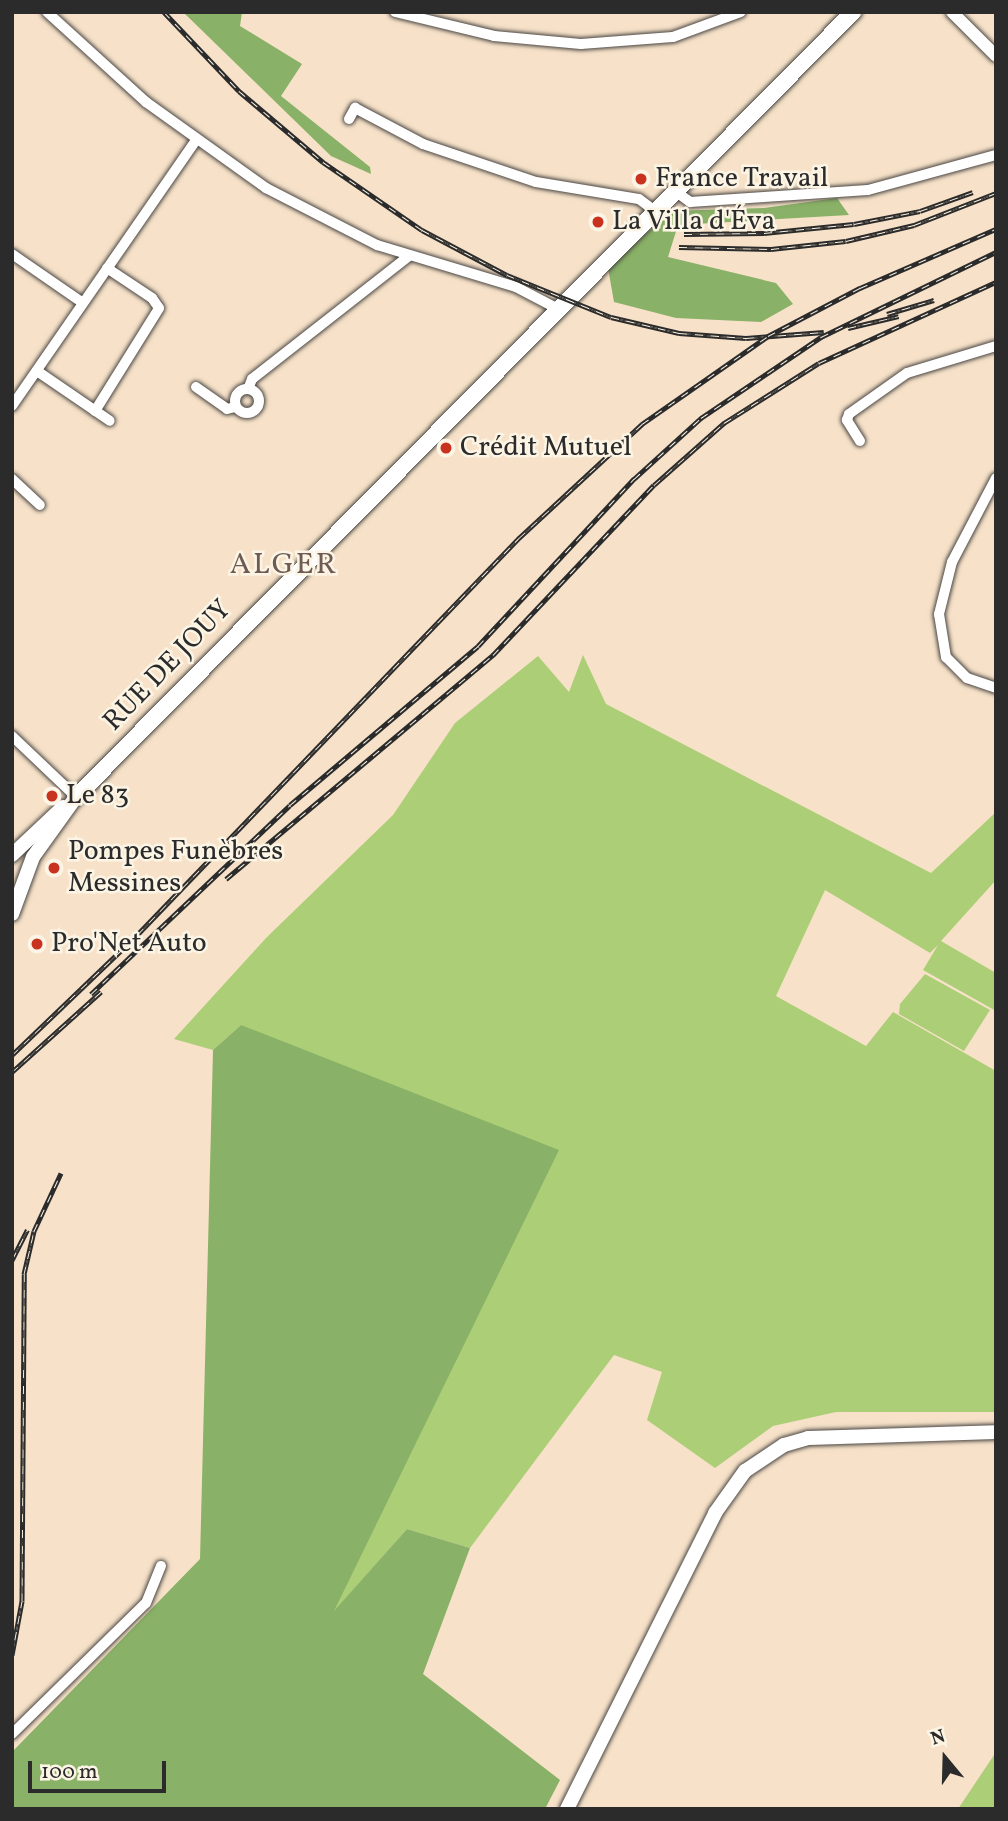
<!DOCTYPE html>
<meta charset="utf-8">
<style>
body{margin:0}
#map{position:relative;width:1008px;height:1821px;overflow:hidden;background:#f7e2c9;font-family:Vollkorn,serif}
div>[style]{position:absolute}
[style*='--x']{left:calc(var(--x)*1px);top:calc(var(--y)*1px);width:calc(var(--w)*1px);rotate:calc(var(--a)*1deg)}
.green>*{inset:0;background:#acce76}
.forest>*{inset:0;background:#89b167}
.roads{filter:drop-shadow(0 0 2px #4a4643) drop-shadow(0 0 2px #4a4643)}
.minor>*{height:10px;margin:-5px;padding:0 5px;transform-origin:5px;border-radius:5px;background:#fff}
.minor>.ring{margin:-5px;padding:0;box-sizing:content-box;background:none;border:10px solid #fff;border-radius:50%}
.tertiary>*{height:12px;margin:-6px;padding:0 6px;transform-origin:6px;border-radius:6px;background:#fff}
.secondary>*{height:14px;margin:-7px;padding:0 7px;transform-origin:7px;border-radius:7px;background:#fff}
.primary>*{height:16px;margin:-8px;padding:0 8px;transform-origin:8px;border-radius:8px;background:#fff}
.rail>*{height:5px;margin-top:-2.5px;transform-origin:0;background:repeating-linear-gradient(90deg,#fcf5e5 0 8px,#2b2b2b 0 16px);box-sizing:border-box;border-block:2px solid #2b2b2b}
.dots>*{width:19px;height:19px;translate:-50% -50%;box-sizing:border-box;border:4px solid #fcf5e5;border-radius:50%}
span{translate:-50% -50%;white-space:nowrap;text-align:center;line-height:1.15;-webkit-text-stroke:5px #fcf5e5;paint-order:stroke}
.poi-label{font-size:28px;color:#2b2b2b}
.left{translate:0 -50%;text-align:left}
.street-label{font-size:28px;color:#2b2b2b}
.neighbourhood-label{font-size:30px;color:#6e5b53;letter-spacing:2px}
.frame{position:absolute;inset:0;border:14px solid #2b2b2b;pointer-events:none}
.north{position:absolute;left:910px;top:1723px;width:70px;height:70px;-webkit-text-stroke:5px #fcf5e5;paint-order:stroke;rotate:341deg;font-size:19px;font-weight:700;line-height:28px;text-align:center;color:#2b2b2b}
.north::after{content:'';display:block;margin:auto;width:24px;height:32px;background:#2b2b2b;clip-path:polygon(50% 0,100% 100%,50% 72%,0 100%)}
.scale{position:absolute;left:28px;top:1761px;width:138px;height:32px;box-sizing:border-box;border:4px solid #2b2b2b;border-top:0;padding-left:9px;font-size:21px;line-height:24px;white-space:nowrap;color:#2b2b2b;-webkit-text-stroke:5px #fcf5e5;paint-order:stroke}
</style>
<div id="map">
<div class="green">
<div style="clip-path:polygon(583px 655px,606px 704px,931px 873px,996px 812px,996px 880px,941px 941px,996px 973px,996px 1011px,923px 970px,938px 945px,930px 953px,825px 890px,776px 996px,866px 1046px,893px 1012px,996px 1071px,996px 1412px,836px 1412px,773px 1426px,715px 1468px,647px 1420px,662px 1372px,614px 1355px,470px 1548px,407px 1529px,332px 1614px,241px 1025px,213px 1050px,174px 1039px,267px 937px,393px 815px,455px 723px,538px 656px,569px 692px)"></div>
<div style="clip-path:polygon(925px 974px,990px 1010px,964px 1051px,899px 1014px,900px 1004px)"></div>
<div style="clip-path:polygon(996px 1752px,996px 1809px,958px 1809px)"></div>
</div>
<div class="forest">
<div style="clip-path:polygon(183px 12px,242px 12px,240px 26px,302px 64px,281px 96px,370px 167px,371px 174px,331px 156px)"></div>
<div style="clip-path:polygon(837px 198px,849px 215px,678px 225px,668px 257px,776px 283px,793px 304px,761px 322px,676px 318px,614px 302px,608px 268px,671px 211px,764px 208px)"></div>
<div style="clip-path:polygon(241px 1025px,559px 1150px,334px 1611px,407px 1529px,470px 1548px,423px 1674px,560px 1780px,545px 1809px,12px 1809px,12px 1752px,200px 1559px,213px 1050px)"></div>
</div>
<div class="roads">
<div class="minor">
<div style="--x:47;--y:12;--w:134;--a:42.3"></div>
<div style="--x:146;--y:102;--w:148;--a:35.6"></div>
<div style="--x:266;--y:188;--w:125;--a:27.2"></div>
<div style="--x:377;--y:245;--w:145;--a:16.8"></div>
<div style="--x:516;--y:287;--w:47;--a:27.6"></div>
<div style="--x:395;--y:12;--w:102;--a:13.6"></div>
<div style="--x:494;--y:36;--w:87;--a:5.3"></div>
<div style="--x:581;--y:44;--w:92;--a:-4.4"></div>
<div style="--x:673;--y:37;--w:72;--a:-20.2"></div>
<div style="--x:349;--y:119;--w:13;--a:-61"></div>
<div style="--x:355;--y:108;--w:77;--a:27.9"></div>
<div style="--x:423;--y:144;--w:119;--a:18.6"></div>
<div style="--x:536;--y:182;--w:104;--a:9.4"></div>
<div style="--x:639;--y:199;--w:20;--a:37"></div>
<div style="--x:675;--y:191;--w:19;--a:36"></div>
<div style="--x:690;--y:202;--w:178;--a:-3.9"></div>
<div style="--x:868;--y:190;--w:133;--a:-15.3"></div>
<div style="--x:12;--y:254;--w:86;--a:34.6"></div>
<div style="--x:37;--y:371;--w:88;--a:34.4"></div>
<div style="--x:196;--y:387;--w:38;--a:35"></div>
<div style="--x:227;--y:409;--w:9;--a:-13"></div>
<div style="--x:248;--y:389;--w:11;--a:-68"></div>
<div style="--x:252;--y:379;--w:199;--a:-38.1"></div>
<div class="ring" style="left:235px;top:389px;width:14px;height:14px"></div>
<div style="--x:12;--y:406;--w:323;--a:-55.3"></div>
<div style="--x:95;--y:411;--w:121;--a:-58.1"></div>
<div style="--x:159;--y:308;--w:12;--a:-125"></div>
<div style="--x:152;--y:298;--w:54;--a:-146.3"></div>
<div style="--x:860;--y:441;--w:25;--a:-122"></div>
<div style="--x:847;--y:420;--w:6;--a:-72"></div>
<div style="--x:849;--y:414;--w:71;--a:-35.3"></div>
<div style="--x:907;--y:373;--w:93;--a:-16.9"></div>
<div style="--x:996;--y:478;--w:95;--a:117.6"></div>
<div style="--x:952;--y:562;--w:54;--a:104"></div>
<div style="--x:939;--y:614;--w:44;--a:80.8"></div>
<div style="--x:946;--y:657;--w:30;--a:45"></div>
<div style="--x:967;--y:678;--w:31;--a:19"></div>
<div style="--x:12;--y:479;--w:38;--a:43"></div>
<div style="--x:12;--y:736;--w:88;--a:43.6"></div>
<div style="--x:12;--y:1734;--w:187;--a:-44.4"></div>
<div style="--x:146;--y:1603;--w:40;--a:-68"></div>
</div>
<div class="tertiary">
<div style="--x:952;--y:12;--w:62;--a:45"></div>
</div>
<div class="secondary">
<div style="--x:12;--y:855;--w:70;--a:-43.3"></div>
<div style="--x:12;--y:914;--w:61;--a:-69.8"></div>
<div style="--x:33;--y:857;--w:74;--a:-54.4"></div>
<div style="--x:567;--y:1809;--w:331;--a:-63.4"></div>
<div style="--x:715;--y:1513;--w:52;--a:-54.5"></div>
<div style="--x:745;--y:1471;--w:47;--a:-33.7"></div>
<div style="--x:784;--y:1445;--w:25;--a:-16"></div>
<div style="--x:808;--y:1438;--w:188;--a:-1.8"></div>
</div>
<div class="primary">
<div style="--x:76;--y:797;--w:1105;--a:-45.29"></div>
</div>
</div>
<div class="rail">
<div style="--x:164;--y:12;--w:109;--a:46.5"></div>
<div style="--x:239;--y:91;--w:110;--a:40.2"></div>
<div style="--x:323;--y:162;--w:120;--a:34.5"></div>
<div style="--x:422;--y:230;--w:96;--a:27.9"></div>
<div style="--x:507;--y:275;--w:112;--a:22"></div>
<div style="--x:611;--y:317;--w:70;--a:13.2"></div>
<div style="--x:679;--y:333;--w:67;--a:4.3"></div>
<div style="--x:746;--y:338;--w:78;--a:-4.4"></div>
<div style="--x:684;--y:234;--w:80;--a:-0.7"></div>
<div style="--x:764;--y:233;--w:90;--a:-5.7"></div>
<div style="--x:854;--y:224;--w:67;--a:-11.1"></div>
<div style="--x:920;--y:211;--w:56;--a:-19.7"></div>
<div style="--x:679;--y:247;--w:92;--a:1.2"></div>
<div style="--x:771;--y:249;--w:75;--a:-6.1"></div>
<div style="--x:846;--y:241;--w:70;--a:-13.2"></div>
<div style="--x:914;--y:225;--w:88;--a:-21.3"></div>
<div style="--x:887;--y:314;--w:49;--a:-16.6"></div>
<div style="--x:848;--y:328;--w:52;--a:-13.2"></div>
<div style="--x:226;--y:879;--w:349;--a:-40"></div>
<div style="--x:493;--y:655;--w:234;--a:-46.6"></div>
<div style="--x:654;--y:485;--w:94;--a:-41.5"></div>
<div style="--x:724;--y:423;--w:112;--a:-32.3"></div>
<div style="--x:819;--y:363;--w:195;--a:-24.6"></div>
<div style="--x:91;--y:994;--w:274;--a:-43.5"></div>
<div style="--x:290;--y:805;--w:246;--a:-40.2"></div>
<div style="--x:478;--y:646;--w:229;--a:-47"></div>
<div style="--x:634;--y:479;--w:91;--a:-42.3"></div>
<div style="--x:701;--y:418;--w:145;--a:-34"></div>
<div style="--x:821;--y:337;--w:195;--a:-25.9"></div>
<div style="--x:12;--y:1055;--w:175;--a:-43.8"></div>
<div style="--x:138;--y:934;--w:550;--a:-46.11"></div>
<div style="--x:519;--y:538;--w:168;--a:-42.8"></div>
<div style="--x:642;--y:424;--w:154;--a:-34.9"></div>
<div style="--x:768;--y:336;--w:104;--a:-27.6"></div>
<div style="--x:860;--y:288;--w:148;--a:-23.5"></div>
<div style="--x:12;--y:1072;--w:120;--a:-42"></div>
<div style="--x:12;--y:1260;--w:34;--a:-63"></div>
<div style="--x:12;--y:1655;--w:55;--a:-79.5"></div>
<div style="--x:22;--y:1601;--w:327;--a:-89.6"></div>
<div style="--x:24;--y:1274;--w:44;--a:-76.9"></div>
<div style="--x:34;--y:1231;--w:64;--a:-65"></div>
</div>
<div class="dots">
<div style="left:641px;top:179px;background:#c8321e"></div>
<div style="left:598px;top:222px;background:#c8321e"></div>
<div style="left:446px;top:448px;background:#c8321e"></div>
<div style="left:52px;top:796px;background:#c8321e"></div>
<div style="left:54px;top:868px;background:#c8321e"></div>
<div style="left:37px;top:944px;background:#c8321e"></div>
</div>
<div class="poi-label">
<span class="left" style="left:655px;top:179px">France Travail</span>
<span class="left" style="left:612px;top:222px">La Villa d'Éva</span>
<span class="left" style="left:460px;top:448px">Crédit Mutuel</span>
<span class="left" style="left:66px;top:796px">Le 83</span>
<span class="left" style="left:68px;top:868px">Pompes Funèbres<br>Messines</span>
<span class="left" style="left:51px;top:944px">Pro'Net Auto</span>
</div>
<div class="street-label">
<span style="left:168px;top:666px;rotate:-46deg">RUE DE JOUY</span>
</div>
<div class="neighbourhood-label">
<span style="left:284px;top:565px">ALGER</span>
</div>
<div class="frame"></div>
<div class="north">N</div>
<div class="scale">100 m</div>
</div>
